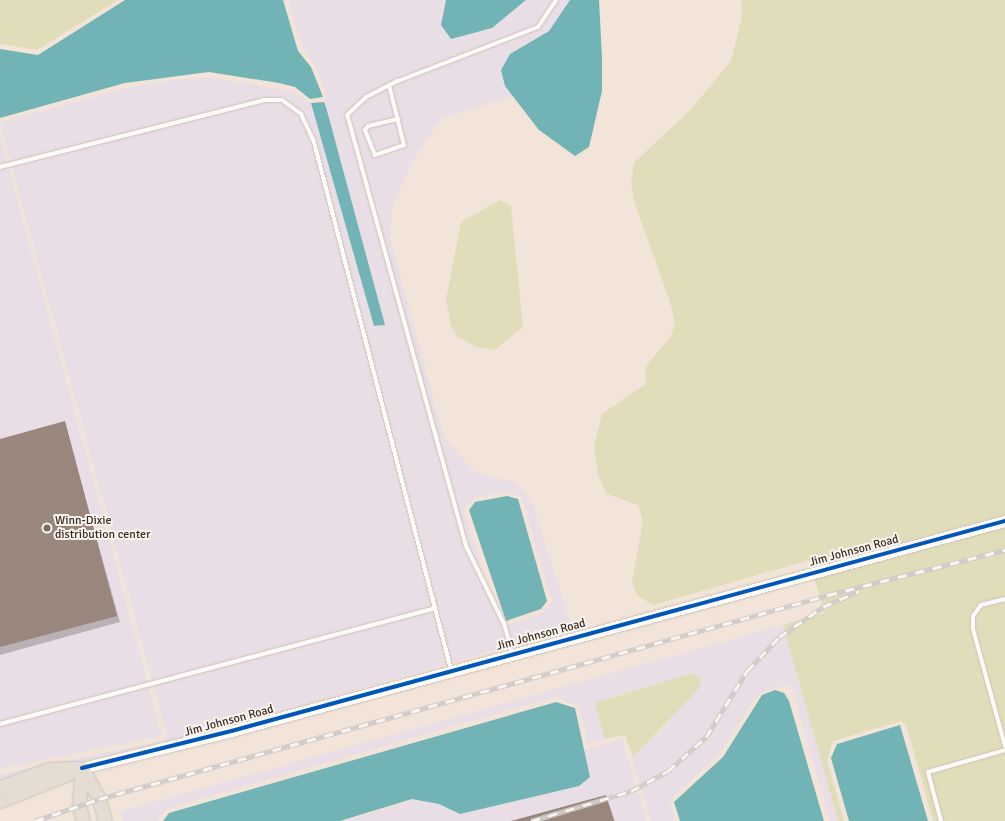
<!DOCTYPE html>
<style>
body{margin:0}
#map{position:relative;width:1005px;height:821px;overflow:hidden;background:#f2e4d8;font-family:Signika,sans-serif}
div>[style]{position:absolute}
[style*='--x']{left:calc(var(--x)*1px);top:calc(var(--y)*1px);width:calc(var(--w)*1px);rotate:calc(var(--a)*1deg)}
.industrial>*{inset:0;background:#e9dee5}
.green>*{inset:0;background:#e1ddbb}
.water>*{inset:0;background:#72b4b5}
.shadow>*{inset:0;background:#0003}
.building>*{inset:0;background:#99877d}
.roads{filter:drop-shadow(0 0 1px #cdc1b7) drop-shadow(0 0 1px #cdc1b7)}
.lane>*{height:4px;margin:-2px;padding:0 2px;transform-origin:2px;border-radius:2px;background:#fdfbf9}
.secondary>*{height:11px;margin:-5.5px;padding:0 5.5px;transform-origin:5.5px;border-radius:5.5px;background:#fdfbf9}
.primary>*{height:13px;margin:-6.5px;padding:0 6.5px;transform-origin:6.5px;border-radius:6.5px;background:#e5ddd3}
.rail>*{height:4.5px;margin-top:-2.25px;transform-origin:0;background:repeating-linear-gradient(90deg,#fbf4ef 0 9px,#d1ccc9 0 18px);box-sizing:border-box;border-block:1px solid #d1ccc9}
.cycleway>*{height:4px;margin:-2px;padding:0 2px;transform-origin:2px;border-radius:2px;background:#0057b8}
.dots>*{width:11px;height:11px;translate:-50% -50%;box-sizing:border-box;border:2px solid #fbf4ef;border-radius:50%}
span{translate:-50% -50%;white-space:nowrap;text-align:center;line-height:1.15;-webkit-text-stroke:4px #fbf4ef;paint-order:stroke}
.poi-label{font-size:12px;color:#3a2d24}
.left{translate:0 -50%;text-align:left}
.street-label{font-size:12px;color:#3a2d24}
</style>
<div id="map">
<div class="industrial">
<div style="clip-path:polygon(evenodd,288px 0,446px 0,516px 9px,526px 0,570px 0,549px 31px,524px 44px,505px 86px,512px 96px,441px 119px,411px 164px,392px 208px,390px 237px,444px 438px,476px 473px,517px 483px,533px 505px,572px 628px,234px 725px,0 781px,0 774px,163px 741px,167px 735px,0 122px,126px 88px,173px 80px,208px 77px,292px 91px,311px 103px,374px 326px,385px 325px,324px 102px,327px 96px,315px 66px,303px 49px,288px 0,507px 492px,522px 497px,552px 601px,543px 613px,504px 626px,496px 614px,464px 509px,474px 498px,507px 492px)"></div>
<div style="clip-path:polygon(0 137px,162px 736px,0 769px)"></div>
<div style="clip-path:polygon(783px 625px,838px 821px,830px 821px,793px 691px,786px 685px,758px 694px,719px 754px,670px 800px,675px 821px,651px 821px,632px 757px,668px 724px,691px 673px,595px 703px,605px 739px,588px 744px,579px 706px,555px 697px,167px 809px,157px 821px,123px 821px,121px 811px)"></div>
<div style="clip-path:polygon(622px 739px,646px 821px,344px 821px)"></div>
</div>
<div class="green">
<div style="clip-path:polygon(0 0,118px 0,37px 50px,0 44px)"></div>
<div style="clip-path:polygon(741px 0,1005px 0,1005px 515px,811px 567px,809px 560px,653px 605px,638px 596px,632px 582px,643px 521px,638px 505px,607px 494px,598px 475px,594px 446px,602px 414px,646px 384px,645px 367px,671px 336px,675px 324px,670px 302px,635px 204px,631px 183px,634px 163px,692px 108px,731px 61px,742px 16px)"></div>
<div style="clip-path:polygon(500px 200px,511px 206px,523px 327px,495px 350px,476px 347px,458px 337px,451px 326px,446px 299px,461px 222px)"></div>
<div style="clip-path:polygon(1005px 526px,1005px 821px,933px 821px,906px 724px,901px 721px,833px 741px,827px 760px,844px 821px,838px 821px,783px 625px,824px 613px,814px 577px)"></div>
<div style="clip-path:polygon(692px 673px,701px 679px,698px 690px,633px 757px,625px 735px,605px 739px,595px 703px)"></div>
</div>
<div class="water">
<div style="clip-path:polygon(125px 0,283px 0,298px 51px,311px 67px,323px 97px,310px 99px,295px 87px,279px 83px,209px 72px,125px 83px,0 118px,0 49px,38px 55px)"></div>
<div style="clip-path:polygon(446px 0,526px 0,492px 28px,451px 39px,441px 25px)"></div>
<div style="clip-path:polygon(570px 0,599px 0,602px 57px,602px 91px,589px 147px,575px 156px,539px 130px,505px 86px,501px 70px,510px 54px,549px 31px)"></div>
<div style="clip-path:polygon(324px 102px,326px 107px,385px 325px,374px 326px,311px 103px)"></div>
<div style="clip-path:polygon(507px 496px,518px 499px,547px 601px,541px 609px,506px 621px,469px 510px,475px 502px)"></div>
<div style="clip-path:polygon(775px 690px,784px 693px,789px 701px,824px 821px,680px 821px,674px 802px,723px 757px,762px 695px)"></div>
<div style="clip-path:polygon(556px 702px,575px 708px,590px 777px,579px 786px,460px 814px,439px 804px,412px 799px,340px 821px,163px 821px,169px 813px)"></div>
<div style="clip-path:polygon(900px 725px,928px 821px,849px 821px,831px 758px,837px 744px)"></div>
</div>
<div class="shadow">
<div style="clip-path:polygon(64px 422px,120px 622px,0 655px,0 440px)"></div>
<div style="clip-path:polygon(606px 796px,615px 821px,513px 821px)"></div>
</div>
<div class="building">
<div style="clip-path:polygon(65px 421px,117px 616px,0 647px,0 439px)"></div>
<div style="clip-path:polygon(606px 795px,614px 821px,511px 821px)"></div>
</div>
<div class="roads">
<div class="lane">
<div style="--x:389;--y:85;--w:62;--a:76"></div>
<div style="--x:404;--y:145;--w:31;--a:161"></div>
<div style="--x:375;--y:155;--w:27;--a:-112"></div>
<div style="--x:365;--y:130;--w:5;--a:-53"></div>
<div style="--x:368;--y:126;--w:31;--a:-13"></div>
<div style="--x:0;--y:167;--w:272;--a:-14.2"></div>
<div style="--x:264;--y:100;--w:18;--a:0"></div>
<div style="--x:282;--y:100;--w:24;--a:36"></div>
<div style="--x:301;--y:114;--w:31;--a:65"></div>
<div style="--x:314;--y:142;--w:545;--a:75.45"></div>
<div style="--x:1005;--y:599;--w:25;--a:166"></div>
<div style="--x:981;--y:605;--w:14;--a:126"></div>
<div style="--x:973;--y:616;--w:13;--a:90"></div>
<div style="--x:973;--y:629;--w:121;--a:74.7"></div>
<div style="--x:512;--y:653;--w:30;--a:-105"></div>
<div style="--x:504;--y:624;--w:87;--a:-116"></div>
<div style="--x:466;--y:546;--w:447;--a:-105.4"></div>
<div style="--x:347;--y:115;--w:26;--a:-43"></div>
<div style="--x:366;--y:97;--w:36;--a:-27"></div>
<div style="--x:398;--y:81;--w:150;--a:-21.1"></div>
<div style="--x:538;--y:27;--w:32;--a:-56"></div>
<div style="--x:0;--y:724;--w:450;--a:-14.9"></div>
<div style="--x:941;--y:821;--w:51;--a:-104.9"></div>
<div style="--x:928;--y:772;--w:80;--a:-15.9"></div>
</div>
<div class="secondary">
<div style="--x:82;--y:768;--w:158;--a:-13.9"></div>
<div style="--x:235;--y:730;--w:798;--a:-15.19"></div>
</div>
<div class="primary">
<div style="--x:82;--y:768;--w:35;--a:61"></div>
<div style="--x:99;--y:799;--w:23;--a:75"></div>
<div style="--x:82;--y:768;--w:37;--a:95"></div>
<div style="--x:79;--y:805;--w:16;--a:76"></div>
<div style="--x:0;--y:787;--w:52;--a:-20.2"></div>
<div style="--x:49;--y:769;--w:27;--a:-2"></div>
<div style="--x:0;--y:801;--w:88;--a:-21.9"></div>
</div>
</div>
<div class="rail">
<div style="--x:35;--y:821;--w:68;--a:-19"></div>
<div style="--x:99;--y:799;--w:757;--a:-15.63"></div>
<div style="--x:828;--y:595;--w:183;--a:-14.3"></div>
<div style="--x:531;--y:821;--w:104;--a:-16.7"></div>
<div style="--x:631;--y:791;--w:42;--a:-28.4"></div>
<div style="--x:668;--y:771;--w:51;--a:-41.8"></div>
<div style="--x:706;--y:737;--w:78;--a:-58.2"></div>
<div style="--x:747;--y:671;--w:47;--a:-46.7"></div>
<div style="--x:779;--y:637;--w:53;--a:-34.3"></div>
<div style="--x:823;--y:607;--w:39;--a:-24"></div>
</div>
<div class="cycleway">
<div style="--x:82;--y:768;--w:158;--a:-13.9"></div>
<div style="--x:235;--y:730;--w:798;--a:-15.19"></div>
</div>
<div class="dots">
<div style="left:47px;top:528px;background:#7a6d63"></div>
</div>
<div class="poi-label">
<span class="left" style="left:55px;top:528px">Winn-Dixie<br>distribution center</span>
</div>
<div class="street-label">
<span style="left:854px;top:551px;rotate:-15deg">Jim Johnson Road</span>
<span style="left:541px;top:635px;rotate:-15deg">Jim Johnson Road</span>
<span style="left:229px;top:721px;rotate:-15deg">Jim Johnson Road</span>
</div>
</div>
